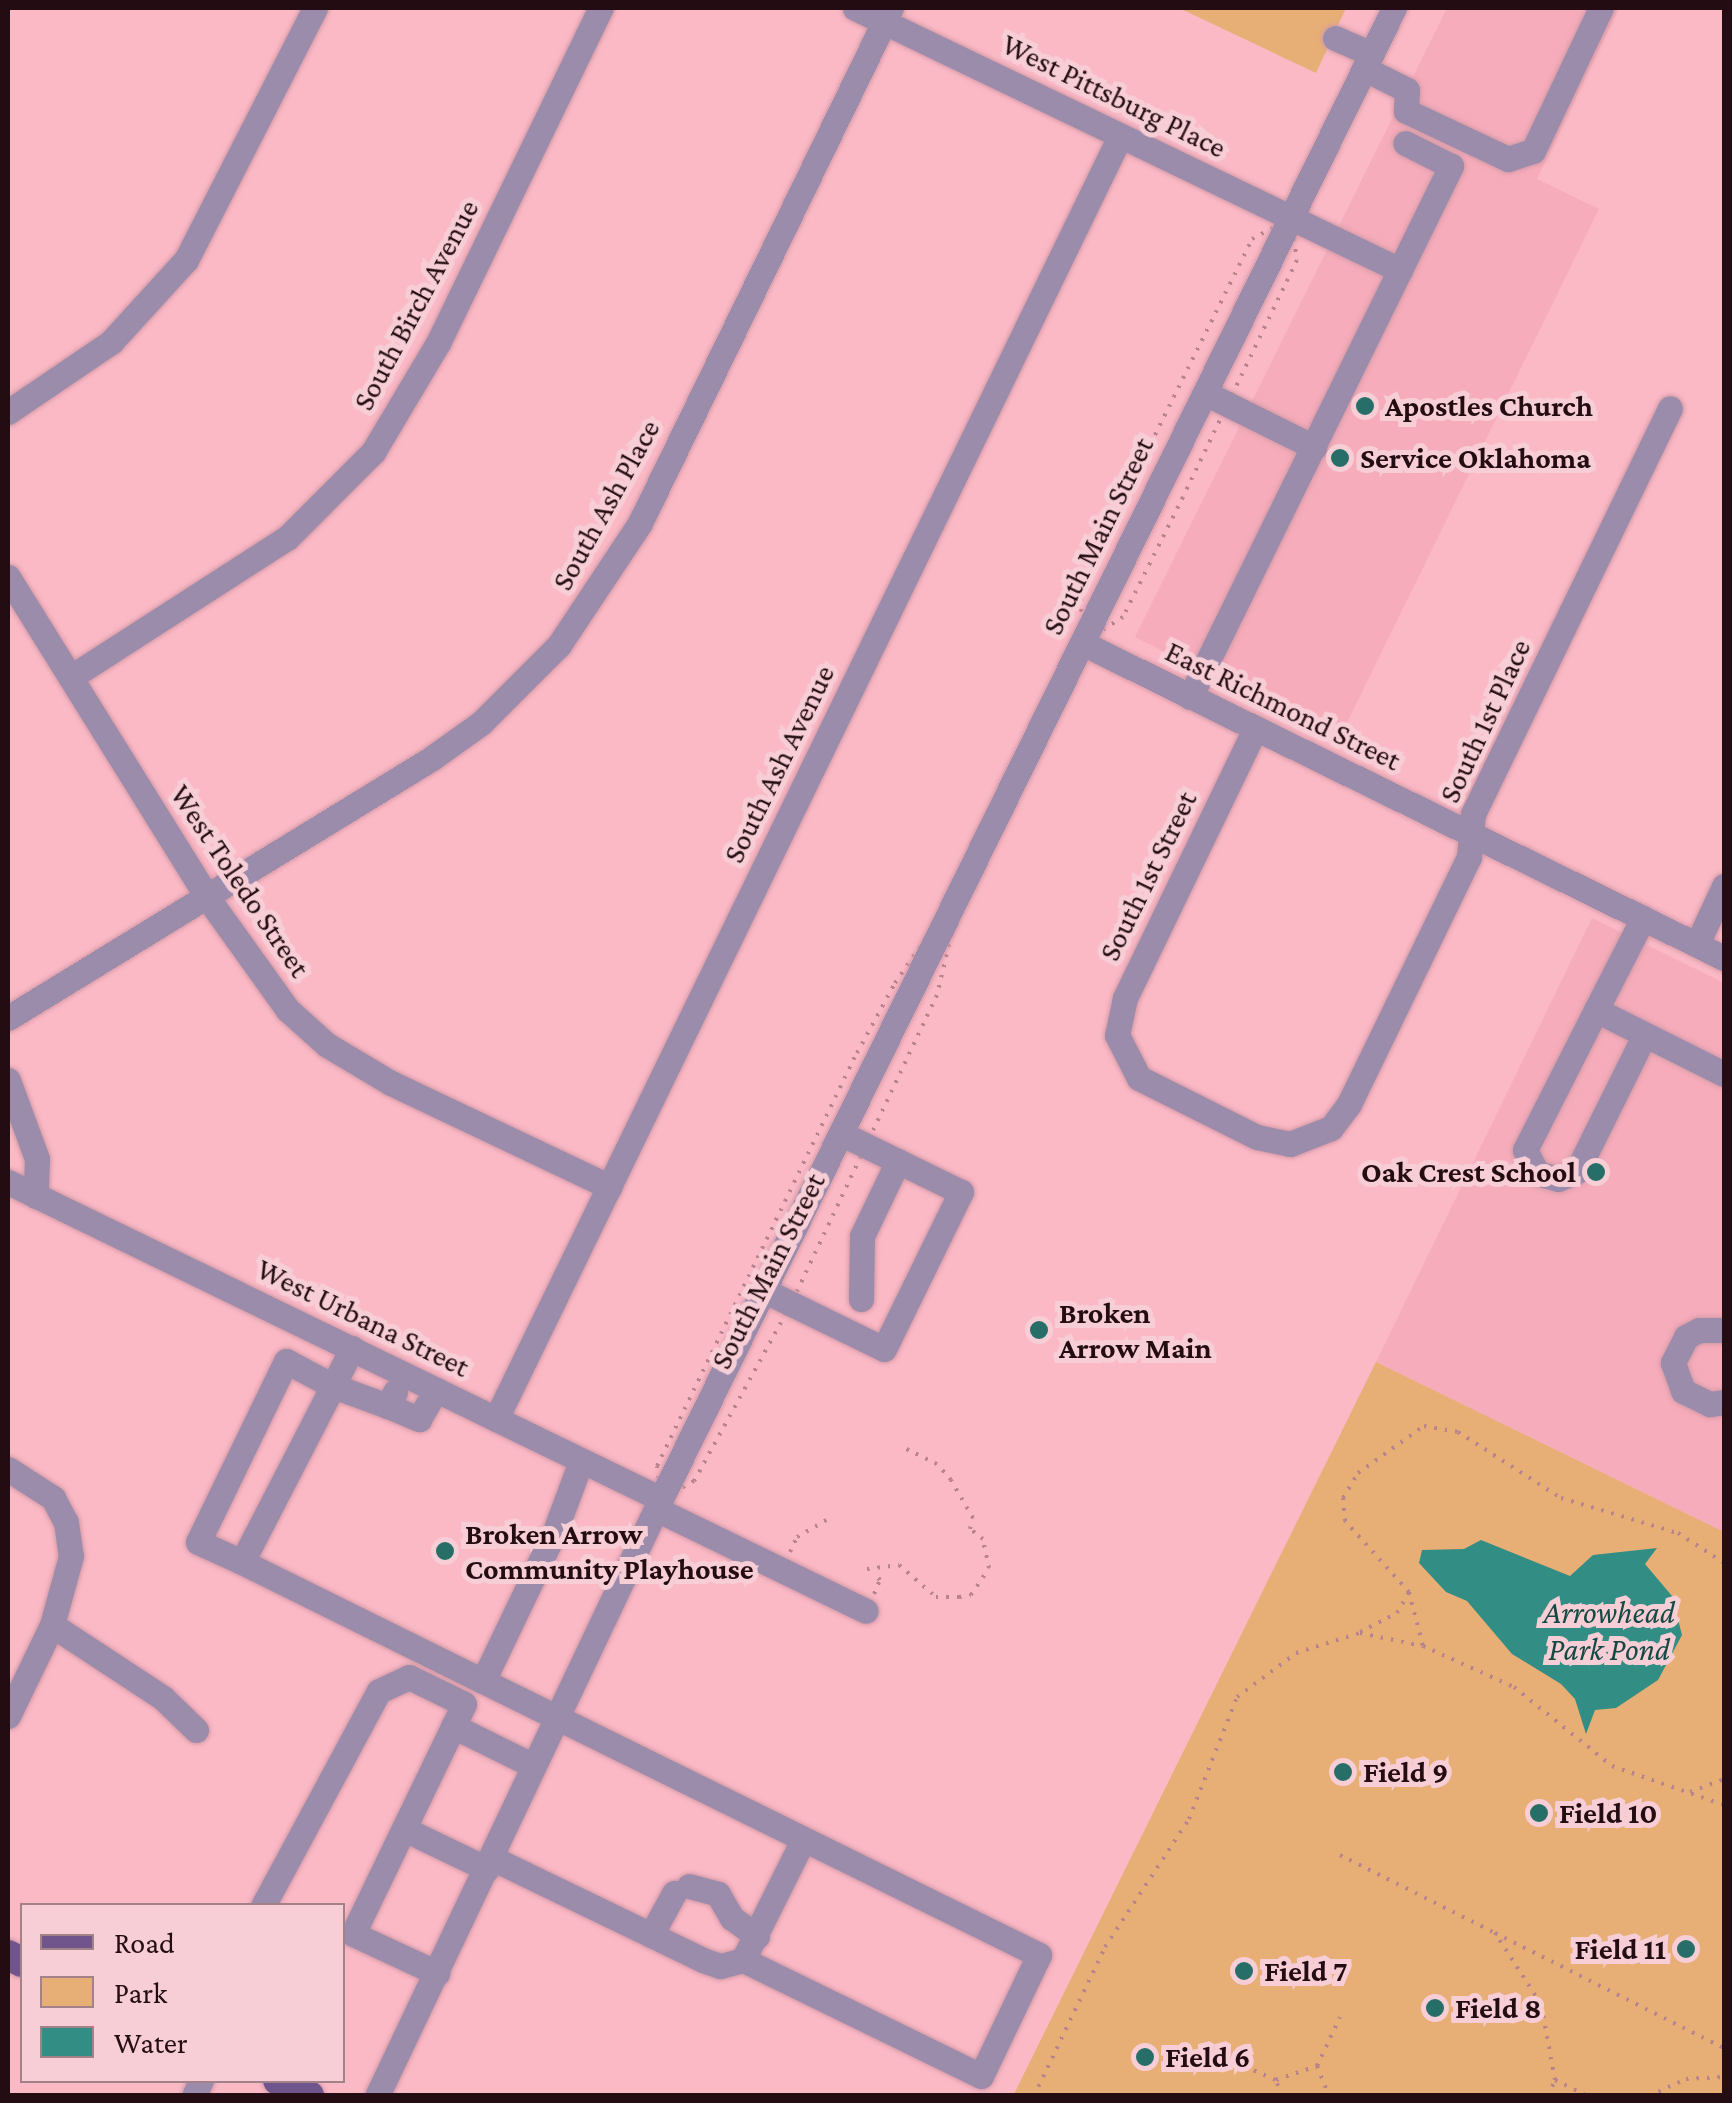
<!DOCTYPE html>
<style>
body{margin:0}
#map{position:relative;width:1732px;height:2103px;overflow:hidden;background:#fbb9c6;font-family:"Crimson Pro",serif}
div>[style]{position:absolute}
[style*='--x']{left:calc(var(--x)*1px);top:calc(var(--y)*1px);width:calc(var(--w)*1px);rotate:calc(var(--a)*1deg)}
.built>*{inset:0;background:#f6acbb}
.green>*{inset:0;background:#e7ae76}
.water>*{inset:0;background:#328d84}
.path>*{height:4px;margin-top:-2px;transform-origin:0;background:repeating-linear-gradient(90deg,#b7838d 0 2.5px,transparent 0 10.5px)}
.roads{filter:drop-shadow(0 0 2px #d49aa6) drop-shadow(0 0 2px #d49aa6)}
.minor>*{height:25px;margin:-12.5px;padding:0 12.5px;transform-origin:12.5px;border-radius:12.5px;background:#9b8cac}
.major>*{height:30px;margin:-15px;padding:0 15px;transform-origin:15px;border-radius:15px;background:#70558d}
.dots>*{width:28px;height:28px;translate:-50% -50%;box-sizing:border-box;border:5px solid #f7ced6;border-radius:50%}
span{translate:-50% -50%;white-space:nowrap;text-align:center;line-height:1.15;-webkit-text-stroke:10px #f7ced6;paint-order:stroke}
.street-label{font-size:30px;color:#230d12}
.poi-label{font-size:30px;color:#230d12;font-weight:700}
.left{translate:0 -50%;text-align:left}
.right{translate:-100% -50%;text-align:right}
.water-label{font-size:32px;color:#144943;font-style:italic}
.frame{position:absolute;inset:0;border:10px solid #230d12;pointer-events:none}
.legend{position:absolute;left:20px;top:1903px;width:325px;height:180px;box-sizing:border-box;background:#f7ced6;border:2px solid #a28188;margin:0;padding:12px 18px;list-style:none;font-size:30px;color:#230d12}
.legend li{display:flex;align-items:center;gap:20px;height:50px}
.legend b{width:50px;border:2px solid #a28188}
</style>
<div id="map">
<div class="built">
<div style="clip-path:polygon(1447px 8px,1619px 8px,1537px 179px,1599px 209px,1339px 739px,1135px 637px)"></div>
<div style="clip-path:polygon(1592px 918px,1724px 983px,1724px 1532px,1376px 1362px)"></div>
</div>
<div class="green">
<div style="clip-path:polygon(1179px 8px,1346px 8px,1316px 73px)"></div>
<div style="clip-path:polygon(1376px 1362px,1724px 1532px,1724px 2095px,1013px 2096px)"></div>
</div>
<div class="water">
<div style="clip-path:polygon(1481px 1540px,1570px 1576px,1593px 1555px,1657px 1548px,1645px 1564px,1672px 1596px,1682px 1635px,1658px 1680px,1616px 1708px,1595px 1710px,1586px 1734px,1575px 1699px,1561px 1684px,1512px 1654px,1467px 1601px,1446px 1592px,1419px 1563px,1422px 1550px,1464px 1549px)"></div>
</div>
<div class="path">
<div style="--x:1291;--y:218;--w:42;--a:81.9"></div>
<div style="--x:1297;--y:260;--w:263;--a:115.7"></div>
<div style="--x:1183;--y:497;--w:134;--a:116.6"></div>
<div style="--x:1123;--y:617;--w:49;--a:147.6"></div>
<div style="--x:1082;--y:643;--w:53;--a:-91.1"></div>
<div style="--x:1081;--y:590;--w:140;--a:-64.7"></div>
<div style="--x:1141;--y:463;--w:250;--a:-63.6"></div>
<div style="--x:1252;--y:239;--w:44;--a:-28.3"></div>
<div style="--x:964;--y:883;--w:115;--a:103.6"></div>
<div style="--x:937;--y:995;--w:342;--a:115.3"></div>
<div style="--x:791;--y:1304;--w:202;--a:118.7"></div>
<div style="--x:694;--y:1481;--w:38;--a:151"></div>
<div style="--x:661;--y:1499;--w:33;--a:-97"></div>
<div style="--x:657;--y:1466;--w:459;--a:-64.2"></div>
<div style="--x:857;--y:1053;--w:80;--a:-61.5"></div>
<div style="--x:895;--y:983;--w:121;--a:-55.4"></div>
<div style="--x:790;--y:1552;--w:17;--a:-65"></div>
<div style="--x:797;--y:1537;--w:34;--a:-30"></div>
<div style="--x:867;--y:1569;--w:32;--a:-7"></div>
<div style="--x:899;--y:1565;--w:49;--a:40.9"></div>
<div style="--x:936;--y:1597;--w:23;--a:0"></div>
<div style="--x:959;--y:1597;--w:12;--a:-9"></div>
<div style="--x:971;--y:1595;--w:32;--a:-56"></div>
<div style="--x:989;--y:1568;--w:30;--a:-102"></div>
<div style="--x:983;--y:1539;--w:16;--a:-142"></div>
<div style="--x:970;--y:1529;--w:11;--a:-75"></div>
<div style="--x:973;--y:1518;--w:44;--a:-120.1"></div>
<div style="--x:951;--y:1480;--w:21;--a:-131"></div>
<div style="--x:937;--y:1464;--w:39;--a:-154"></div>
<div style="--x:1409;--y:1592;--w:56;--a:75.5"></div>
<div style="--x:874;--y:1594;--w:15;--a:-67"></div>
<div style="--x:880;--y:1580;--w:9;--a:-126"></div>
<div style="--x:1360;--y:1632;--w:42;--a:-27.2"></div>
<div style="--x:1397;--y:1613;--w:24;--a:-60"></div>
<div style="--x:1409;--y:1592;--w:96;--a:-132"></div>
<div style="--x:1345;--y:1521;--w:23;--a:-95"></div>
<div style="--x:1343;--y:1498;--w:29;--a:-59"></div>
<div style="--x:1358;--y:1473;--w:81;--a:-35.5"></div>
<div style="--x:1424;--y:1426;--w:35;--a:10"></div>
<div style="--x:1458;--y:1432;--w:122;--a:32.7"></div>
<div style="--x:1561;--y:1498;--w:122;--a:16.7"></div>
<div style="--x:1678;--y:1533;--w:55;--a:33.1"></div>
<div style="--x:1690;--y:1792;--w:36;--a:-21"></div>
<div style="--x:1340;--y:1855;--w:174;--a:26.7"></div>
<div style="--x:1225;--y:2058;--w:56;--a:23.3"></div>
<div style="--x:1317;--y:2066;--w:54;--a:-64.9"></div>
<div style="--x:1555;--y:2080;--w:77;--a:-100.4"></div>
<div style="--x:1541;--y:2004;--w:85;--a:-122.9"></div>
<div style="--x:1495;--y:1933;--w:256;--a:26.7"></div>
<div style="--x:1034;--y:2096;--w:165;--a:-64.5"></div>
<div style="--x:1105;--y:1947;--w:153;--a:-56.7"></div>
<div style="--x:1189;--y:1819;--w:131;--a:-68.5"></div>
<div style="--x:1237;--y:1697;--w:74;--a:-36.7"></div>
<div style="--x:1296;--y:1653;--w:67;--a:-17.4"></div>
<div style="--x:1360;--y:1633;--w:64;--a:11.7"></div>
<div style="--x:1423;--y:1646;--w:100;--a:24.3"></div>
<div style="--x:1514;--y:1687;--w:126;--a:38.9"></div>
<div style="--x:1612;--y:1766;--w:119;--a:19.2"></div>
<div style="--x:1281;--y:2096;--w:17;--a:-107"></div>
<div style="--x:1276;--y:2080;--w:43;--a:-18.9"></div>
<div style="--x:1317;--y:2066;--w:32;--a:68"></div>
<div style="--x:1548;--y:2096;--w:17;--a:-66"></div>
<div style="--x:1555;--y:2080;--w:37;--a:26"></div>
<div style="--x:1649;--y:2096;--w:41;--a:-24.7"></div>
<div style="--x:1686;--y:2079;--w:38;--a:-3"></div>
</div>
<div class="roads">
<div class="minor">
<div style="--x:855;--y:8;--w:605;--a:25.68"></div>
<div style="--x:1335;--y:38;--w:40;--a:23.4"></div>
<div style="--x:1365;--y:69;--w:47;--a:26.6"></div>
<div style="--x:1407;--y:90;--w:21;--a:93"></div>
<div style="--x:1406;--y:111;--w:113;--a:25.2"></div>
<div style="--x:1508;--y:159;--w:26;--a:-18"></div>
<div style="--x:1533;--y:151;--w:158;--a:-64.6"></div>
<div style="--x:1205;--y:393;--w:122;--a:26.4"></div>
<div style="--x:8;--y:412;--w:125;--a:-34.2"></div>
<div style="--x:111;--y:342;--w:111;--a:-47.6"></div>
<div style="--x:186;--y:260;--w:283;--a:-62.9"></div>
<div style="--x:8;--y:577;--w:377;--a:58.1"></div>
<div style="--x:207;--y:897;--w:139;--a:54.4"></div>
<div style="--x:288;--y:1010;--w:52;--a:41.9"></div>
<div style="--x:327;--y:1045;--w:74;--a:30.7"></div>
<div style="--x:391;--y:1083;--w:242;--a:25.4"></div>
<div style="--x:1082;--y:643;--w:715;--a:26.14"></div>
<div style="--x:71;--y:677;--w:257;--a:-32.8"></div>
<div style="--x:287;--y:538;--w:122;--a:-45"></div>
<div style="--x:373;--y:452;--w:127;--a:-59.2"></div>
<div style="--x:438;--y:343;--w:373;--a:-64.1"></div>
<div style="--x:1190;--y:697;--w:592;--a:-63.82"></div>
<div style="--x:1451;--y:166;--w:51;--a:-153.4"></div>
<div style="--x:1255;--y:729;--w:299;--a:115.8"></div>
<div style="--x:1125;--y:998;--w:38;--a:102"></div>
<div style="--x:1117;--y:1035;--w:48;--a:62.9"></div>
<div style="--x:1139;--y:1078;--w:132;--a:26.6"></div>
<div style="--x:1257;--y:1137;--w:34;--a:12"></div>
<div style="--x:1290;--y:1144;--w:44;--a:-21.3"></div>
<div style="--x:1331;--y:1128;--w:30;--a:-53"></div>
<div style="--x:1349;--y:1104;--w:275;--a:-64.1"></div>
<div style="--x:1469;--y:857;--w:43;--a:-84.7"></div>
<div style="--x:1473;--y:814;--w:451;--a:-64.1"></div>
<div style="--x:1643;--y:918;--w:103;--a:117.1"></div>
<div style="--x:1596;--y:1010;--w:143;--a:26.6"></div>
<div style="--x:1697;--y:944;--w:64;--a:-65"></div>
<div style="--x:1596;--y:1010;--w:157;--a:116.9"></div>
<div style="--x:1525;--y:1150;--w:26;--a:62"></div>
<div style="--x:1537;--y:1173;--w:22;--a:16"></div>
<div style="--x:1558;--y:1179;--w:21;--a:-23"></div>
<div style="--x:1577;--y:1171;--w:151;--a:-63.6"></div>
<div style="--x:8;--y:1018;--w:497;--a:-31.5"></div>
<div style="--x:432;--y:758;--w:60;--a:-35.5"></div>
<div style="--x:481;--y:723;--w:110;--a:-45"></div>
<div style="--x:559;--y:645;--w:146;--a:-56.4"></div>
<div style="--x:640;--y:523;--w:573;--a:-64.02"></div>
<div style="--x:8;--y:1080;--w:84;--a:69.8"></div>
<div style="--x:37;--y:1159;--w:37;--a:92"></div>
<div style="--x:8;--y:1182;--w:726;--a:25.89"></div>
<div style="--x:765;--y:1291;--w:132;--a:26"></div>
<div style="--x:884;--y:1349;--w:175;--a:-63.9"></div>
<div style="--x:961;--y:1192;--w:130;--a:-154"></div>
<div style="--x:861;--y:1299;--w:63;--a:-89.1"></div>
<div style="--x:862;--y:1236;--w:83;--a:-64.4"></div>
<div style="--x:1724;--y:1330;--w:25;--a:180"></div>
<div style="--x:1699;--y:1330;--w:15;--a:152"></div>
<div style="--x:1686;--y:1337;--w:29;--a:117"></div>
<div style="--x:1673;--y:1363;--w:30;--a:70"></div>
<div style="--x:1683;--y:1391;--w:30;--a:26"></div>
<div style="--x:1710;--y:1404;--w:14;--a:-8"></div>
<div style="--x:352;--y:1348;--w:42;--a:116.6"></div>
<div style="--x:333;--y:1386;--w:53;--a:-152"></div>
<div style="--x:286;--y:1361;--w:201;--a:115.9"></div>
<div style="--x:198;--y:1542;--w:48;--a:24.4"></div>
<div style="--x:242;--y:1562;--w:198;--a:-62.7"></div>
<div style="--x:333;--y:1386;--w:59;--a:20"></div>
<div style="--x:395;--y:1392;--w:16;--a:117"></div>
<div style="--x:388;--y:1406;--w:34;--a:23"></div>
<div style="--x:419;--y:1419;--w:34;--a:-60"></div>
<div style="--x:496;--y:1419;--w:1427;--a:-64.06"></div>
<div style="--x:8;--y:1469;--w:54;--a:32.8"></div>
<div style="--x:53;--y:1498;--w:27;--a:62"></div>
<div style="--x:66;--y:1522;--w:34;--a:82"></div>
<div style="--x:71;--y:1556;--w:72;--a:105.4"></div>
<div style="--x:52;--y:1625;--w:101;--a:115.8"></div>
<div style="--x:656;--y:1509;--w:233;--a:25.9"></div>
<div style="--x:242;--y:1562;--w:269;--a:26.3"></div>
<div style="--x:483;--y:1681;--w:166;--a:-64.4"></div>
<div style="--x:555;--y:1531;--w:75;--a:-69.6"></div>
<div style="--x:52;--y:1625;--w:133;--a:33.3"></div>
<div style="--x:163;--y:1698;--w:46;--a:44.1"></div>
<div style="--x:483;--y:1681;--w:620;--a:26.23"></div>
<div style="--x:1039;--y:1955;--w:134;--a:115.6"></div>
<div style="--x:981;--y:2076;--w:265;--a:-154"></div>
<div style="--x:743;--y:1960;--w:24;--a:165"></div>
<div style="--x:720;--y:1966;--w:18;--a:-161"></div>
<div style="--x:703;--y:1960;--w:234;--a:-154.2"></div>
<div style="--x:453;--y:1726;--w:90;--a:26.3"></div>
<div style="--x:404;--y:1829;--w:92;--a:25.7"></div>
<div style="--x:689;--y:1886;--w:30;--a:15"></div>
<div style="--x:718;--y:1894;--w:28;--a:60"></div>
<div style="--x:732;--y:1918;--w:31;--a:36"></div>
<div style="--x:263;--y:1906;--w:244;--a:-61.7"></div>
<div style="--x:379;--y:1691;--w:33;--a:-25"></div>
<div style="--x:409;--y:1677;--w:61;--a:26.1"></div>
<div style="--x:464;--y:1704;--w:255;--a:115.8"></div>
<div style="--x:353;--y:1934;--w:93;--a:24.9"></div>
<div style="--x:651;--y:1935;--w:48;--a:-61.3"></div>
<div style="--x:743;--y:1960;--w:134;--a:-63.4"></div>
<div style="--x:194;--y:2096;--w:17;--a:-66"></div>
<div style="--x:377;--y:2096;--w:650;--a:-64.58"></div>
<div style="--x:656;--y:1509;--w:1673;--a:-63.82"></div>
</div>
<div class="major">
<div style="--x:8;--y:1955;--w:16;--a:27"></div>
<div style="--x:278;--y:2080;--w:35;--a:27"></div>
</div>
</div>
<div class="dots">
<div style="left:1365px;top:406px;background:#266e67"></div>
<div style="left:1340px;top:458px;background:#266e67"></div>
<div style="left:1596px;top:1172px;background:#266e67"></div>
<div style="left:1039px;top:1330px;background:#266e67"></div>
<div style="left:445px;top:1551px;background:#266e67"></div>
<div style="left:1343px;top:1772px;background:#266e67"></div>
<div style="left:1539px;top:1813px;background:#266e67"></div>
<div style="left:1686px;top:1949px;background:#266e67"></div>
<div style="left:1244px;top:1971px;background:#266e67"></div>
<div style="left:1435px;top:2008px;background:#266e67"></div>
<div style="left:1145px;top:2057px;background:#266e67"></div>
</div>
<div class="street-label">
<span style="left:1114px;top:96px;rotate:26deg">West Pittsburg Place</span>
<span style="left:416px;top:305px;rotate:-62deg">South Birch Avenue</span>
<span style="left:606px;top:505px;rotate:-61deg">South Ash Place</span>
<span style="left:1098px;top:536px;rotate:-64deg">South Main Street</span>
<span style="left:1283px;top:706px;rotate:26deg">East Richmond Street</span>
<span style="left:1485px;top:721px;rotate:-65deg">South 1st Place</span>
<span style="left:779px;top:764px;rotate:-64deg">South Ash Avenue</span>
<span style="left:1148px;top:876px;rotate:-64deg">South 1st Street</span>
<span style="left:240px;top:881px;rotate:56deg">West Toledo Street</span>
<span style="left:768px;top:1271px;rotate:-63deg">South Main Street</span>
<span style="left:363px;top:1318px;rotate:26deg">West Urbana Street</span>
</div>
<div class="poi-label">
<span class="left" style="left:1385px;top:406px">Apostles Church</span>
<span class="left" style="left:1360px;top:458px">Service Oklahoma</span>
<span class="right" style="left:1576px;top:1172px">Oak Crest School</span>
<span class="left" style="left:1059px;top:1330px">Broken<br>Arrow Main</span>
<span class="left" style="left:465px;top:1551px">Broken Arrow<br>Community Playhouse</span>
<span class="left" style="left:1363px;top:1772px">Field 9</span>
<span class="left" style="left:1559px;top:1813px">Field 10</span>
<span class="right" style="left:1666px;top:1949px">Field 11</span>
<span class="left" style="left:1264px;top:1971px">Field 7</span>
<span class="left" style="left:1455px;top:2008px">Field 8</span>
<span class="left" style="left:1165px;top:2057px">Field 6</span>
</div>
<div class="water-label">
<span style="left:1609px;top:1631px">Arrowhead<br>Park Pond</span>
</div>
<div class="frame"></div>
<ul class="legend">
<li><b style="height:12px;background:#70558d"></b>Road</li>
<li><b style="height:28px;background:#e7ae76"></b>Park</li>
<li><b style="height:28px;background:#328d84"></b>Water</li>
</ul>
</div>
